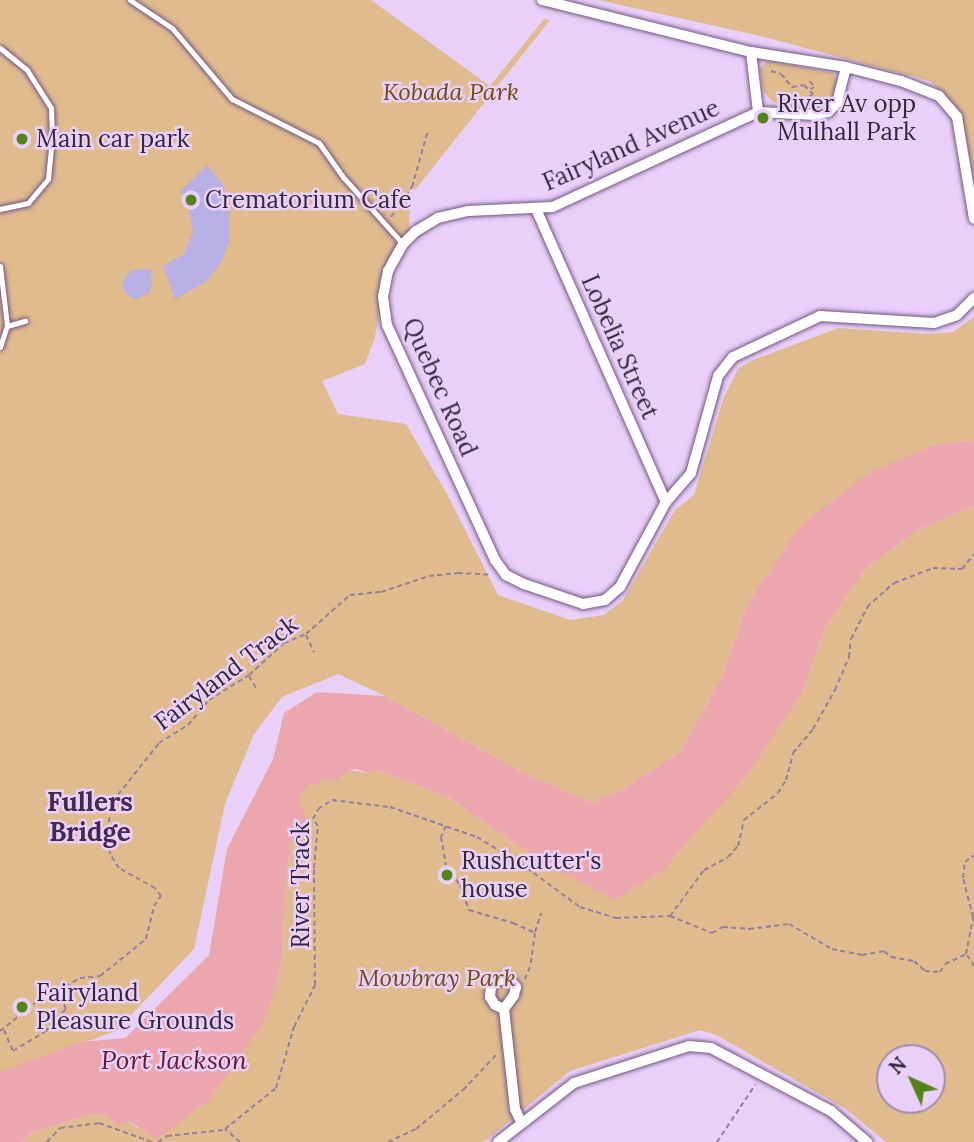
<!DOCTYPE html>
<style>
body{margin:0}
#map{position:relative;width:974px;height:1142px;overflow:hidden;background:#e9d0f9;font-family:Lora,serif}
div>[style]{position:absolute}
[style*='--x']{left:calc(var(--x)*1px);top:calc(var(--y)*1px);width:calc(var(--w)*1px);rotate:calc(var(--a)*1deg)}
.green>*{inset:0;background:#e0bb8e}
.water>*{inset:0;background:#eca6ae}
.building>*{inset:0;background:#b8afe5}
.path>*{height:2px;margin-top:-1px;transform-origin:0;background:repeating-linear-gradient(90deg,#93809f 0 5px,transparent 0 8.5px)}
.roads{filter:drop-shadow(0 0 2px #735784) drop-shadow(0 0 2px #735784)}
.lane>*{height:5px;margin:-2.5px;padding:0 2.5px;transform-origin:2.5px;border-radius:2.5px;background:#fff}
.street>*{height:10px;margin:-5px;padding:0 5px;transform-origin:5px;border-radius:5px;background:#fff}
.dots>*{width:19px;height:19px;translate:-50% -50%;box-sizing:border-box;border:4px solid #e9d0f9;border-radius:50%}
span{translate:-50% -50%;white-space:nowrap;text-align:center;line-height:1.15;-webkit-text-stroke:5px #e9d0f9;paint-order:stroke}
.park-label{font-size:24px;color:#734b0c;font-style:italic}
.poi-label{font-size:24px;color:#33273b}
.left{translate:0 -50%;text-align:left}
.street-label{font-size:24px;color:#33273b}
.neighbourhood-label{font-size:26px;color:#442953;font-weight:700}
.water-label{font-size:26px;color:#6a192b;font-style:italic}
.north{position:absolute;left:876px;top:1044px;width:70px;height:70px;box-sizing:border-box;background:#e9d0f9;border:2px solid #a08cad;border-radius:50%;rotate:315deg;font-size:19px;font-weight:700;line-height:28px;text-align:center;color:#33273b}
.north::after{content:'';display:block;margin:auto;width:24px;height:32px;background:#528418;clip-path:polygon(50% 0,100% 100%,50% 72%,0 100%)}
</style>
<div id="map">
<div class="green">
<div style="clip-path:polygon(0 0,371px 0,490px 86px,544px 19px,550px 20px,415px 190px,410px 187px,409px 231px,390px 257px,375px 337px,365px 364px,322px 381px,338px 414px,406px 424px,447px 494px,498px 595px,570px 620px,604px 615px,623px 600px,675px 510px,694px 495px,724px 397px,738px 369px,751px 361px,838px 328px,928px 334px,953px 332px,974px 317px,974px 440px,934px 445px,800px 527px,748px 603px,722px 677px,680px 752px,624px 789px,592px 803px,518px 770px,385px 696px,338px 674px,282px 697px,254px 734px,225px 804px,194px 949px,116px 1031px,0 1073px)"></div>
<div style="clip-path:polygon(598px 0,974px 0,974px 178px,962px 116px,930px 81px,756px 35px)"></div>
<div style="clip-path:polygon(771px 61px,833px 73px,838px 84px,833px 99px,823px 109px,815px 111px,773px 102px,763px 91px,760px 69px,766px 62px)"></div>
<div style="clip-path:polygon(evenodd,974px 506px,974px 1142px,886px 1142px,846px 1109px,716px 1035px,700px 1030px,570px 1071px,484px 1142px,22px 1142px,32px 1132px,93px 1114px,104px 1115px,120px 1125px,129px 1121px,137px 1128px,276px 988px,282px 956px,287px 863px,292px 852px,289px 845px,291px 841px,301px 837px,299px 801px,304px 788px,310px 784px,321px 779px,336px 781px,349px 770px,368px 773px,377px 770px,448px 797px,547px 865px,614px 899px,803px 692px,824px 630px,865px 569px,918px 530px,974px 506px,890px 1058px,932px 1058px,932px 1100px,890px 1100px,890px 1058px)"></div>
</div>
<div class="water">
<div style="clip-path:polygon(974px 440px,974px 506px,918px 530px,865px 569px,824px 630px,803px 692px,749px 773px,662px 871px,614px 900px,547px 865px,448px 797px,377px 770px,368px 773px,356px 769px,349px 770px,336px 781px,321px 779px,319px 784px,310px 784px,304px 789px,299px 801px,310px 826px,289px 845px,292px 851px,287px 863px,282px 956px,276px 988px,263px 1024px,208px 1101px,157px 1139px,129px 1121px,120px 1125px,104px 1115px,93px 1114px,32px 1132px,22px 1142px,0 1142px,0 1072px,80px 1042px,125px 1038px,209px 955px,227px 849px,273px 759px,284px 713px,317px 692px,385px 696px,518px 770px,592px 803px,624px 789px,680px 752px,722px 677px,748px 603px,799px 527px,868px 473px,934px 445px)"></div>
</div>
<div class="building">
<div style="clip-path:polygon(207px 165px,222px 183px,230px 205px,230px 240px,221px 262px,207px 281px,175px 299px,163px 266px,184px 254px,193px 232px,189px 209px,194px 206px,180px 192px)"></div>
<div style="clip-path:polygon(141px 269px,151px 270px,152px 285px,148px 294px,135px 299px,126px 294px,122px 284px,130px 271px)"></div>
</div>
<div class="path">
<div style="--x:771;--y:71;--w:10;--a:17"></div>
<div style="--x:781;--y:74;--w:17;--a:50"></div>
<div style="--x:792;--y:87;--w:12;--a:-9"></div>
<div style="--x:804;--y:85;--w:13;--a:45"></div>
<div style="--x:813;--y:94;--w:10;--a:143"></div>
<div style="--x:805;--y:100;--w:18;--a:177"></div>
<div style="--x:810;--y:81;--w:7;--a:56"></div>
<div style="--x:814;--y:87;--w:4;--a:146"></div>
<div style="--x:391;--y:217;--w:37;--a:-55"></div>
<div style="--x:412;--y:187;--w:59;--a:-74.3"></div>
<div style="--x:306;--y:635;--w:19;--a:65"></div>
<div style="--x:249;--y:676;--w:16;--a:60"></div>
<div style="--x:446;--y:826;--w:12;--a:114"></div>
<div style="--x:441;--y:837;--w:29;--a:80"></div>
<div style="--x:446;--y:866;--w:24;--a:54"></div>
<div style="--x:460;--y:885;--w:27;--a:70"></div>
<div style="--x:469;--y:910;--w:46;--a:16.5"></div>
<div style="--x:513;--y:923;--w:24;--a:24"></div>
<div style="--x:535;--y:933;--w:34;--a:98"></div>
<div style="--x:530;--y:967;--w:15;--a:113"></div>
<div style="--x:670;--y:916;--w:45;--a:22"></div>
<div style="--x:712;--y:933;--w:13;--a:-29"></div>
<div style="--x:723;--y:927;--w:26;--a:4"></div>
<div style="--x:749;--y:929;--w:40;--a:-7.1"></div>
<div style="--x:789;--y:924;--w:50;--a:30.2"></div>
<div style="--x:832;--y:949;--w:31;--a:11"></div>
<div style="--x:862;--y:955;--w:22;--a:-10"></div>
<div style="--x:884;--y:951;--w:9;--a:41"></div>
<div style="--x:891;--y:957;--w:23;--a:10"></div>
<div style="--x:914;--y:961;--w:15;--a:42"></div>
<div style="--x:925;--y:971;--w:15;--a:4"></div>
<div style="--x:940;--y:972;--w:9;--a:-58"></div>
<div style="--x:945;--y:964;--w:23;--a:-25"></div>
<div style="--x:966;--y:954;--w:38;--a:-79"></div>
<div style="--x:973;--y:917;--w:40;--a:-104.4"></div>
<div style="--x:963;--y:878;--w:16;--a:-83"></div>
<div style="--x:965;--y:862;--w:11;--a:-38"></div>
<div style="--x:535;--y:932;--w:20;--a:-72"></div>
<div style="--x:967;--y:955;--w:13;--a:58"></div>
<div style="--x:4;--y:1030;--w:23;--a:67"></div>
<div style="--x:13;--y:1051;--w:37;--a:-31"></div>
<div style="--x:45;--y:1032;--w:31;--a:-48"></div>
<div style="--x:66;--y:1009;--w:19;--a:-115"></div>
<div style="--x:0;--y:1031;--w:63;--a:-38.5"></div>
<div style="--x:49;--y:992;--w:9;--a:-6"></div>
<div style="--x:58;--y:991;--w:26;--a:-31"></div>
<div style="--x:80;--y:978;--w:20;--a:-6"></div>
<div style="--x:100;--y:976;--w:59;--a:-38.8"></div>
<div style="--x:146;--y:939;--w:34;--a:-76"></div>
<div style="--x:154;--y:906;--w:12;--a:-55"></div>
<div style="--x:161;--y:896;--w:10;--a:-127"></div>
<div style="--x:155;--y:888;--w:41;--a:-150.9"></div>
<div style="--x:119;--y:868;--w:17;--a:-123"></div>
<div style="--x:110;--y:854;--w:24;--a:-97"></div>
<div style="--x:107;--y:830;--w:30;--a:-78"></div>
<div style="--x:113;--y:801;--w:74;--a:-51.6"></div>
<div style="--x:159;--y:743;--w:34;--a:-32"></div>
<div style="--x:188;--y:725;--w:33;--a:-50"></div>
<div style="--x:209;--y:700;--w:47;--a:-32"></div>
<div style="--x:249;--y:675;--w:47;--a:-42.4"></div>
<div style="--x:284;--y:643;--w:24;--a:-22"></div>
<div style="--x:306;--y:634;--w:59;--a:-41.6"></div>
<div style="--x:350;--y:595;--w:31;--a:-6"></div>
<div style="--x:381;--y:592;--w:51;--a:-18.4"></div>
<div style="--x:429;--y:576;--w:29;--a:-6"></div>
<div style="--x:458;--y:573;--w:33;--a:3"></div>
<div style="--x:47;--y:1142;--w:19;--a:-47"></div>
<div style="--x:60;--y:1128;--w:39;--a:-7"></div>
<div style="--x:99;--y:1123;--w:56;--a:19.7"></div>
<div style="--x:158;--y:1142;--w:11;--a:-34"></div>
<div style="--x:167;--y:1136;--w:57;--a:-6"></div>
<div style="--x:240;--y:1142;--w:20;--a:-139"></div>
<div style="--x:225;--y:1129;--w:65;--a:-38.8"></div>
<div style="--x:276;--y:1088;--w:64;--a:-73.6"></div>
<div style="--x:294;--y:1027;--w:47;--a:-63.4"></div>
<div style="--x:315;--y:985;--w:117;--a:-90.5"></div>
<div style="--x:314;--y:868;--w:42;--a:-84.6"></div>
<div style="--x:318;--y:826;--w:9;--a:-126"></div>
<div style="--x:313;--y:819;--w:11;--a:-63"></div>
<div style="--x:318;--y:809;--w:17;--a:-33"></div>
<div style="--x:332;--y:800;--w:58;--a:6.9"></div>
<div style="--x:390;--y:807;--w:92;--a:19"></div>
<div style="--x:477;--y:837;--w:50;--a:31.2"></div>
<div style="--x:520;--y:863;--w:74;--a:36.3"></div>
<div style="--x:580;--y:907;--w:38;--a:17"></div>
<div style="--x:616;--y:918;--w:54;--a:-2.1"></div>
<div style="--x:670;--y:916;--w:57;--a:-53.5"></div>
<div style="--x:704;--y:870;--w:27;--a:-28"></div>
<div style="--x:728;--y:857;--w:15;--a:-48"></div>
<div style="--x:738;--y:846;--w:27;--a:-77"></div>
<div style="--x:744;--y:820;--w:43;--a:-38.5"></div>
<div style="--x:778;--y:793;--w:15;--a:-58"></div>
<div style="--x:786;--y:780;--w:28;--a:-75"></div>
<div style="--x:793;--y:753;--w:31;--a:-50"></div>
<div style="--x:813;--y:729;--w:45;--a:-60.6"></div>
<div style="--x:835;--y:690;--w:36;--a:-67"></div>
<div style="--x:849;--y:657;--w:18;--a:-84"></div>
<div style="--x:851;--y:639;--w:36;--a:-63"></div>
<div style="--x:867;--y:607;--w:36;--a:-42"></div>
<div style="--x:894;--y:583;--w:42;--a:-21"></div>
<div style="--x:933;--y:568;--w:29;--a:2"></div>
<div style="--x:962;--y:569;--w:19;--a:-51"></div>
<div style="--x:388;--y:1142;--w:31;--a:-25"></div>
<div style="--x:416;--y:1129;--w:61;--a:-39.7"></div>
<div style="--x:463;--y:1090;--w:50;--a:-46.6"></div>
<div style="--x:717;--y:1142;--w:69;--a:-56.3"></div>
</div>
<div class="roads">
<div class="lane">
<div style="--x:130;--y:0;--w:50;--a:33.7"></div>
<div style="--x:172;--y:28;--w:93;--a:49.8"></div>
<div style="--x:232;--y:99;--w:97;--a:26.8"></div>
<div style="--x:319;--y:143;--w:42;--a:54.8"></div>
<div style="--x:343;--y:177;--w:90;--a:48.2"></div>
<div style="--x:0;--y:48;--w:35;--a:39"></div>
<div style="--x:27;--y:70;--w:45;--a:57.7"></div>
<div style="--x:51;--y:108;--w:30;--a:88"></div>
<div style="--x:52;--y:138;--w:41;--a:95.6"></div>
<div style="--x:48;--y:179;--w:31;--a:130"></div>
<div style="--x:28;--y:203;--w:29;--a:168"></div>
<div style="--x:0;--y:266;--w:60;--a:83.3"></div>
<div style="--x:7;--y:326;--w:19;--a:-16"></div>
<div style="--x:0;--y:347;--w:22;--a:-72"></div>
</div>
<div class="street">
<div style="--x:542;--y:0;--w:215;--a:14"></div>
<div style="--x:751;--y:52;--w:96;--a:9"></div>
<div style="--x:846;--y:67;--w:57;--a:14.3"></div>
<div style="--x:901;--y:81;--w:41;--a:21.5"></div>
<div style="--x:939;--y:96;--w:28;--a:49"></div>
<div style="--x:957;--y:117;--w:103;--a:80.5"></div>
<div style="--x:751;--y:52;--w:60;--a:83.3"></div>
<div style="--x:846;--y:67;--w:37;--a:104"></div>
<div style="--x:837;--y:103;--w:13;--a:135"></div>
<div style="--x:828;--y:112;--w:12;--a:166"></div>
<div style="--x:816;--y:115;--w:58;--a:-177"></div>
<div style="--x:758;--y:112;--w:227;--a:155.2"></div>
<div style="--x:552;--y:207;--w:84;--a:177.3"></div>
<div style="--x:468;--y:211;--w:31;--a:167"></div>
<div style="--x:438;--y:218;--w:26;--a:149"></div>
<div style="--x:416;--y:231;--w:18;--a:135"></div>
<div style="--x:403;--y:244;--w:31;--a:119"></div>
<div style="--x:388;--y:271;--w:26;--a:101"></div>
<div style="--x:383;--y:297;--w:28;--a:82"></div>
<div style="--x:387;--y:325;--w:259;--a:65.3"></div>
<div style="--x:495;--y:560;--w:19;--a:54"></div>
<div style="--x:506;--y:575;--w:20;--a:27"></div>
<div style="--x:524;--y:584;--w:62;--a:18.7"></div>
<div style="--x:583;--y:604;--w:22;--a:-10"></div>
<div style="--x:605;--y:600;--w:20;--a:-41"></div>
<div style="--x:620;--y:587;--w:97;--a:-61.6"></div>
<div style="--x:666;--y:502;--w:38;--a:-49"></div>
<div style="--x:691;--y:473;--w:101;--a:-74.4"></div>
<div style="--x:718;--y:376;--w:24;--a:-52"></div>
<div style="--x:733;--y:357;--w:96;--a:-25.2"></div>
<div style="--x:820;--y:316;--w:114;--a:3.5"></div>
<div style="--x:934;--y:323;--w:24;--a:-19"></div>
<div style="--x:957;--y:315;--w:24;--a:-45"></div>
<div style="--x:536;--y:209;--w:321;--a:66.1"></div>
<div style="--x:504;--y:1009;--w:17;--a:-54"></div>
<div style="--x:514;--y:995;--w:8;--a:-76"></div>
<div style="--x:516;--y:987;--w:12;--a:-132"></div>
<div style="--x:508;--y:978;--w:12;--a:166"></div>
<div style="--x:496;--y:981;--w:8;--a:130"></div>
<div style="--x:491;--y:987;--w:10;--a:96"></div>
<div style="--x:490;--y:997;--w:9;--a:58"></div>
<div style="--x:495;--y:1005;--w:10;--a:24"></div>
<div style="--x:504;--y:1009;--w:101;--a:83.7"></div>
<div style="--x:515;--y:1109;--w:14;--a:65"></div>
<div style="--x:498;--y:1142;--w:96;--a:-37.8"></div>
<div style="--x:574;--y:1083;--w:121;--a:-17.8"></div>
<div style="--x:689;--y:1046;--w:22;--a:5"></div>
<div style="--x:711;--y:1048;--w:136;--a:27.7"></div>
<div style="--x:831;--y:1111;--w:48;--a:40.7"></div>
</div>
</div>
<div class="dots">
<div style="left:763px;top:118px;background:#528418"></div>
<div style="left:22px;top:139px;background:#528418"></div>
<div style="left:191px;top:200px;background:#528418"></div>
<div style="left:447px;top:875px;background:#528418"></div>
<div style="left:22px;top:1007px;background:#528418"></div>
</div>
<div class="park-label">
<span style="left:451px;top:92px">Kobada Park</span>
<span style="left:437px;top:978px">Mowbray Park</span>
</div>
<div class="poi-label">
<span class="left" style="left:777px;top:118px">River Av opp<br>Mulhall Park</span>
<span class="left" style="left:36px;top:139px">Main car park</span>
<span class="left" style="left:205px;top:200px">Crematorium Cafe</span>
<span class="left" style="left:461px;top:875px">Rushcutter's<br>house</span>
<span class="left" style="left:36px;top:1007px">Fairyland<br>Pleasure Grounds</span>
</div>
<div class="street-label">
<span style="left:631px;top:145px;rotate:-24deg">Fairyland Avenue</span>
<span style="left:620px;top:347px;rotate:66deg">Lobelia Street</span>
<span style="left:440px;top:387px;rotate:66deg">Quebec Road</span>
<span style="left:226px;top:673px;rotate:-37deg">Fairyland Track</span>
<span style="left:301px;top:885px;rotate:-90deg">River Track</span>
</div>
<div class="neighbourhood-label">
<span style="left:90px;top:817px">Fullers<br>Bridge</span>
</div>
<div class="water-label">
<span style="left:174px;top:1060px">Port Jackson</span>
</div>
<div class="north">N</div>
</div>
